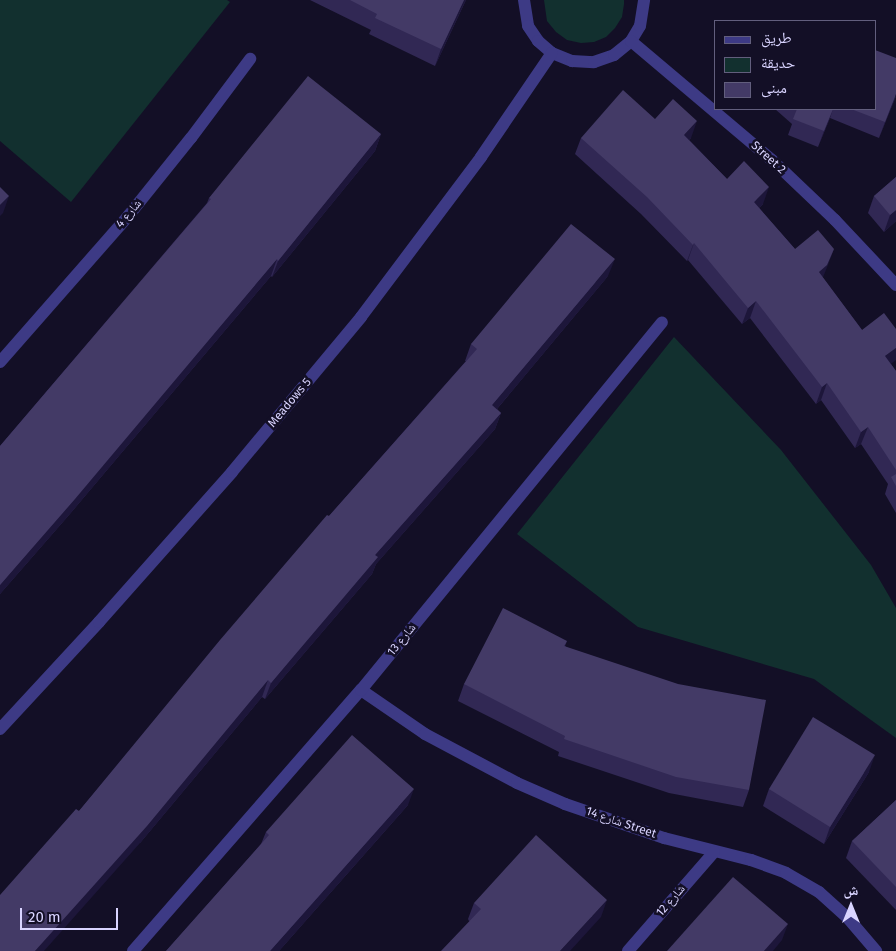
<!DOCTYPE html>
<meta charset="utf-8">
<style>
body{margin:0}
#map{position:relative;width:896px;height:951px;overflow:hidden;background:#130f26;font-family:"Fira Sans","Noto Naskh Arabic",sans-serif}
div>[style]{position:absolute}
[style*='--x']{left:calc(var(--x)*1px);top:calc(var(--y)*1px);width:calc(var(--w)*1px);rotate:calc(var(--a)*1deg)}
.green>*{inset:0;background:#12302f}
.street>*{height:12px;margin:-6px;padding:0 6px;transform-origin:6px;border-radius:6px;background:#3d3a85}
.wall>*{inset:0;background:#312854}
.shaded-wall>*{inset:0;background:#1d163a}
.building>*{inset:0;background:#433a66}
span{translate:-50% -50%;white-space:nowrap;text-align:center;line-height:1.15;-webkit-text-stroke:5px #130f26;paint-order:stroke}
.street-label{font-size:12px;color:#d9d4ff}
.legend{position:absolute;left:714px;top:20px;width:162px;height:90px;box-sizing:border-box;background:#130f26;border:1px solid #625e7d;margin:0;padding:6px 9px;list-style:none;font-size:15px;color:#d9d4ff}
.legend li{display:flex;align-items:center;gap:10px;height:25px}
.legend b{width:25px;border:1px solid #625e7d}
.north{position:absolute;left:826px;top:881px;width:50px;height:50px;-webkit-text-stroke:4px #130f26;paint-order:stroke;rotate:0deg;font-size:14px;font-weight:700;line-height:20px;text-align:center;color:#d9d4ff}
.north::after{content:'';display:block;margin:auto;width:18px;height:22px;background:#d9d4ff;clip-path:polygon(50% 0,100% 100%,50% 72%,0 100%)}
.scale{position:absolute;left:20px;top:908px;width:98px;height:22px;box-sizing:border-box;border:2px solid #d9d4ff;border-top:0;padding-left:6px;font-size:15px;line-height:18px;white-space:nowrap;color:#d9d4ff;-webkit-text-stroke:4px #130f26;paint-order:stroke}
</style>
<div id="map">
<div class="green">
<div style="clip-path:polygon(0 0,227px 0,230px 2px,71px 202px,0 141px)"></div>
<div style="clip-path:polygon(544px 0,624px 0,624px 4px,622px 17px,615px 28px,606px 37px,594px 42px,581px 43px,567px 40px,556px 32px,547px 21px)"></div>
<div style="clip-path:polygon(674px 337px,781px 450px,871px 565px,896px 608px,896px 738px,814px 679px,638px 627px,517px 534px)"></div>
</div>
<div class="street">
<div style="--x:524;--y:0;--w:26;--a:81"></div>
<div style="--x:528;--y:26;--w:18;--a:56"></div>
<div style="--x:538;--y:41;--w:18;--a:41"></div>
<div style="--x:552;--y:53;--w:22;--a:22"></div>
<div style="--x:572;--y:61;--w:22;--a:3"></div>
<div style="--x:594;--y:62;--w:21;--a:-19"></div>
<div style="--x:614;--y:55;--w:22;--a:-39"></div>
<div style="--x:631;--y:41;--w:17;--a:-59"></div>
<div style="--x:640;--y:26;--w:26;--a:-81"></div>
<div style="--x:631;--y:41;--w:185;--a:40.2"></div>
<div style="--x:772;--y:160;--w:87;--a:43.6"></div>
<div style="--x:835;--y:220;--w:89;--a:46.8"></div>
<div style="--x:0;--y:362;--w:196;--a:-48.7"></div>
<div style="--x:129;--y:215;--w:99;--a:-51.2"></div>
<div style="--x:191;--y:138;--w:99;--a:-53.2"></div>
<div style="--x:361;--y:690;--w:78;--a:34.5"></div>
<div style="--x:425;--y:734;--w:104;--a:28"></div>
<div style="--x:517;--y:783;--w:52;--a:23.6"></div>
<div style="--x:565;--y:804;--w:105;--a:19"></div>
<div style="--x:664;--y:838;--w:90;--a:14.2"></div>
<div style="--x:751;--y:860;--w:37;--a:20"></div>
<div style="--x:786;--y:873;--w:38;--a:30"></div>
<div style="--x:819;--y:892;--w:38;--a:42"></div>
<div style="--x:847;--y:917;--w:45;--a:49.5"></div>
<div style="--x:0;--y:729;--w:146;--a:-47.2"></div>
<div style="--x:99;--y:622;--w:200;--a:-48.4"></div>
<div style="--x:232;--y:472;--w:202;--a:-50.2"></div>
<div style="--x:361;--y:317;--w:200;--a:-53.1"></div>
<div style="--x:481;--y:157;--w:126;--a:-55.7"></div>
<div style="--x:133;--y:951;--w:347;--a:-48.9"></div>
<div style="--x:361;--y:690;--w:475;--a:-50.7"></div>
<div style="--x:628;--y:951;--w:131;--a:-49"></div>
</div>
<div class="wall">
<div style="clip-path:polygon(310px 0,466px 0,435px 66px,369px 34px,371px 30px)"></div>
<div style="clip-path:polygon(896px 96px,879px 138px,830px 118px,818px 147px,788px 135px,792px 124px,775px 109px,875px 109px)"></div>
<div style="clip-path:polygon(655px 119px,691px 138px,689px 140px,727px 179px,763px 204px,759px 208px,795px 249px,823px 278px,862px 330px,891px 364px,896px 371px,896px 513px,885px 494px,888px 484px,861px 444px,855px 448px,821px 400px,816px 404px,750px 318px,742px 324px,688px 260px,687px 261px,641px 214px,575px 154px,581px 138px)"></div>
<div style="clip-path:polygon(381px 134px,375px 151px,272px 277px,271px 276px,69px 515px,0 594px,0 446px,207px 203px,209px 198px)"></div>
<div style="clip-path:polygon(896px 177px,896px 221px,884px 232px,868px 213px,874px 196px)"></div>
<div style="clip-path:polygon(608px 276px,497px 409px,501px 413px,495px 429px,376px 564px,372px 574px,265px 699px,262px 697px,140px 843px,79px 811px,329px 516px,466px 361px,465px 361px,471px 344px)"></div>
<div style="clip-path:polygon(567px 641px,565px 646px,749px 790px,743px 807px,669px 793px,558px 756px,559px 752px,458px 701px,464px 684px)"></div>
<div style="clip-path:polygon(869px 772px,824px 844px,763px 806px,769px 789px)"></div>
<div style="clip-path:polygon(896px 800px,896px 910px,846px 858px,852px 841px)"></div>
<div style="clip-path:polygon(408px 805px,279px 951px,166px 951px,261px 844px,266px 832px)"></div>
<div style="clip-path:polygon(474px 903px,601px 917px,469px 921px,468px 919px)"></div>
</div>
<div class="shaded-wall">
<div style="clip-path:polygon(464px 0,466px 0,463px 6px,435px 66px,441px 49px)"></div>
<div style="clip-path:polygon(896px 94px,896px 96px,879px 138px,885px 122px)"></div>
<div style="clip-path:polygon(833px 109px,830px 118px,818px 147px,824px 131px)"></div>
<div style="clip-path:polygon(697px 121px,691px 138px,678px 152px,684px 135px)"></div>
<div style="clip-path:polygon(381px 134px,375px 151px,272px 277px,278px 261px)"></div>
<div style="clip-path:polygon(769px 187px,763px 204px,748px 218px,754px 202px)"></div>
<div style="clip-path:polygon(9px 196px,3px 213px,0 216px,0 205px)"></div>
<div style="clip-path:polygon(896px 210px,896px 221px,884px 232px,890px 215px)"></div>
<div style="clip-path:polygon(694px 243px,688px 260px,687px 261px,693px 245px)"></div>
<div style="clip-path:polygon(834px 249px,828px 265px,821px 282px,819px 272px)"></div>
<div style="clip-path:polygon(277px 259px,271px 276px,69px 515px,0 594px,0 585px)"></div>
<div style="clip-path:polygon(615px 259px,608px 276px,486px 422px,492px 405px)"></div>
<div style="clip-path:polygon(756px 301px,750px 318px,742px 324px,748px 308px)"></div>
<div style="clip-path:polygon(896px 348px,896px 360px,879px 373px,885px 356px)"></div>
<div style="clip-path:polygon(827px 383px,821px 400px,816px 404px,822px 387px)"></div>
<div style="clip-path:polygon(501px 413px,495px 429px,376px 564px,372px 574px,265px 699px,271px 683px,375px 555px)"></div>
<div style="clip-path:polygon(868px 427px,861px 444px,855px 448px,861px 432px)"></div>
<div style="clip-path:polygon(268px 680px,262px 697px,140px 843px,44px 951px,35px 951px)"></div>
<div style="clip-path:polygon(875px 755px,869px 772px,824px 844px,830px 827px)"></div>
<div style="clip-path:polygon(414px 789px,408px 805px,279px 951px,270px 951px)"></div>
<div style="clip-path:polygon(607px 900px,601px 917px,570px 951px,560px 951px)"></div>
<div style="clip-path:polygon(788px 924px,782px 940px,773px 951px,764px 951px)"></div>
</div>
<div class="building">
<div style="clip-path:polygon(350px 0,464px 0,441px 49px,375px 18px,377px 14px)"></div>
<div style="clip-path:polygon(875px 50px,896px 58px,896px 94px,885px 122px,851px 109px,875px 109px)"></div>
<div style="clip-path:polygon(308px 76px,381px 134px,278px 261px,277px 259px,75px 499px,0 585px,0 446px,211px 199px,209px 198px)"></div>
<div style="clip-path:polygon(623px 90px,655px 119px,673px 99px,697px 121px,684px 135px,727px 179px,744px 161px,769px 187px,754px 202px,795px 249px,818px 230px,834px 249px,827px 265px,819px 272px,862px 330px,884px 313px,896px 329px,896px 348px,885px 356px,896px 371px,896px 470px,868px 427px,861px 432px,827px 383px,822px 387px,756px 301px,748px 308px,694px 243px,693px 245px,647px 197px,581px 138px)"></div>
<div style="clip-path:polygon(797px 109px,833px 109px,824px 131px,793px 119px)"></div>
<div style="clip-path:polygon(896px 177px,896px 210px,890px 215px,874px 196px)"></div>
<div style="clip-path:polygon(0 187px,9px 196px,0 205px)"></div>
<div style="clip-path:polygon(571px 224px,615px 259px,492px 405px,501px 413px,375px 555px,378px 557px,271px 683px,268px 680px,147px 826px,35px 951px,0 951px,0 895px,76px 809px,79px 811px,220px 640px,327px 515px,329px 516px,477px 349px,471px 344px)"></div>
<div style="clip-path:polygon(896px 474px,896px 486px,891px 477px)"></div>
<div style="clip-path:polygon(503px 608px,567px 641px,564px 646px,678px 684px,766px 700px,749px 790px,676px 777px,564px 739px,565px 736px,464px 684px)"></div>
<div style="clip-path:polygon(813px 717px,875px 755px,830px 827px,769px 789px)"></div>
<div style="clip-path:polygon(352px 735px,414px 789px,270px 951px,166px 951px,269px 835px,266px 832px)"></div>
<div style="clip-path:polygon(896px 800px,896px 887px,852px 841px)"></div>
<div style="clip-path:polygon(536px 835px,607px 900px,560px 951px,441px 951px,481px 909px,474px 903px)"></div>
<div style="clip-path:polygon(733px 877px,788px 924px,764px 951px,667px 951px)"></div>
</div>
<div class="street-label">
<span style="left:768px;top:158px;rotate:42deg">Street 2</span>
<span style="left:129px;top:214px;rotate:-50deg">شارع 4</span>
<span style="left:290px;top:403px;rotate:-50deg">Meadows 5</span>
<span style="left:402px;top:640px;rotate:-51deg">شارع 13</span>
<span style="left:621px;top:823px;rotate:19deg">شارع 14 Street</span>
<span style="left:671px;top:901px;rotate:-49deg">شارع 12</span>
</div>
<ul class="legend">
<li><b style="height:6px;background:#3d3a85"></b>طريق</li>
<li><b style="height:14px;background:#12302f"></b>حديقة</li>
<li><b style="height:14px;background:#433a66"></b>مبنى</li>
</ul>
<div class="north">ش</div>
<div class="scale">20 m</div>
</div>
